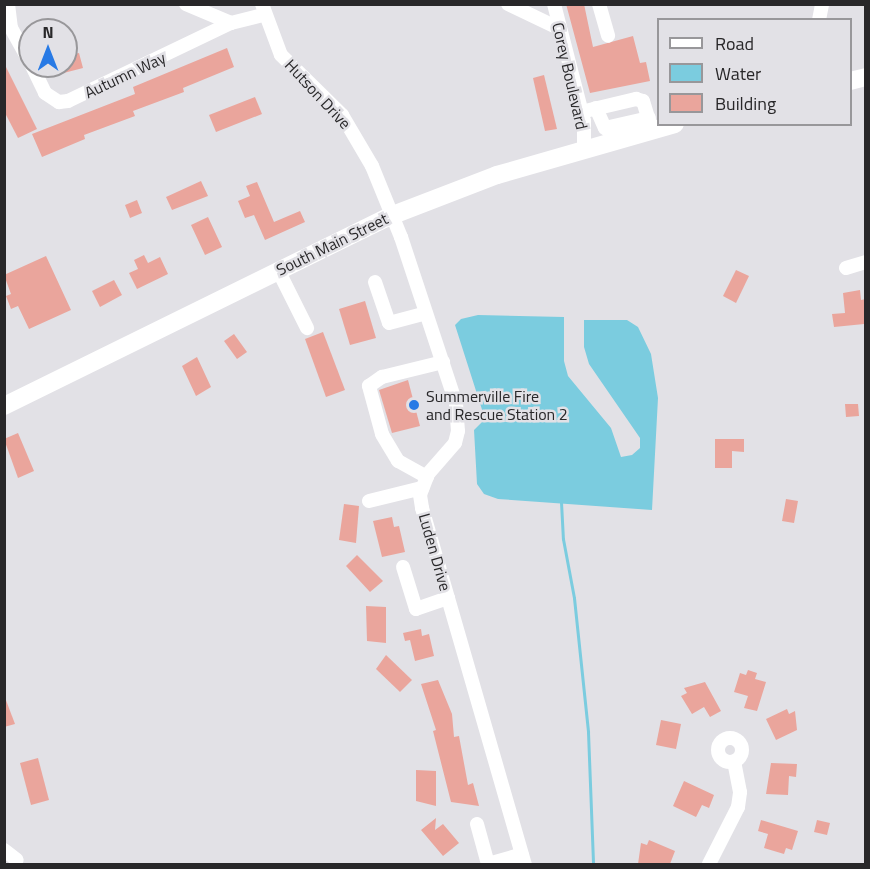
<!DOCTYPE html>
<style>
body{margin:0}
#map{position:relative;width:870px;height:869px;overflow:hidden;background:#e2e1e6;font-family:"Titillium Web",sans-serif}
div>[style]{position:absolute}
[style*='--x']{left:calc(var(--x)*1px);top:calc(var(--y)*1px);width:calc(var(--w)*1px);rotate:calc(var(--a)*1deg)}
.water>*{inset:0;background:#7bccdf}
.stream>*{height:3px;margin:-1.5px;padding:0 1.5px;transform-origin:1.5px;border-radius:1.5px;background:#7bccdf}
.building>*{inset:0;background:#eaa59c}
.minor>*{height:14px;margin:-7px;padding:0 7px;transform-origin:7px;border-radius:7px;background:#fff}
.minor>.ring{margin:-7px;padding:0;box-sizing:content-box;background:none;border:14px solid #fff;border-radius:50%}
.major>*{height:18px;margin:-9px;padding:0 9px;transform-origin:9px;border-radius:9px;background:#fff}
.dots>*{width:16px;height:16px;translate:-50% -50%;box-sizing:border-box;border:3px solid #e2e1e6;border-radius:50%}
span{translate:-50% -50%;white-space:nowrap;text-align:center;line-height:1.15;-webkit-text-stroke:5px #e2e1e6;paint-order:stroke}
.street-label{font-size:16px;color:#282729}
.poi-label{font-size:16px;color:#282729}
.left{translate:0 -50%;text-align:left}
.frame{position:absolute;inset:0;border:6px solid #282729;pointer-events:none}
.legend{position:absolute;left:657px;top:18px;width:195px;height:108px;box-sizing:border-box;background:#e2e1e6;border:2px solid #98979a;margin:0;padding:8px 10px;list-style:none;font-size:18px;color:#282729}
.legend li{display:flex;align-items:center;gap:12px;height:30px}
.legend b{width:30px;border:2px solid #98979a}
.north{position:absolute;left:18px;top:18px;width:60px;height:60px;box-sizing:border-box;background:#e2e1e6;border:2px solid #98979a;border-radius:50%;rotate:0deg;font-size:16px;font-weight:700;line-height:24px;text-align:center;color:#282729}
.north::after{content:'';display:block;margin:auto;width:21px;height:27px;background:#287ae5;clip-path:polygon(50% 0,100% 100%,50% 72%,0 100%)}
</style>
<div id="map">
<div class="water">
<div style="clip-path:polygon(478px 315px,564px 317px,564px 361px,568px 376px,611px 428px,621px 457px,632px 455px,640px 448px,640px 438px,589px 364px,584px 347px,584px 320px,627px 320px,638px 327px,651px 354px,658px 398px,652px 510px,498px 499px,484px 494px,477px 484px,474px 430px,485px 419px,455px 325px,461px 319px)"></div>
</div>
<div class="stream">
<div style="--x:561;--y:502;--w:37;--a:87"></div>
<div style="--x:563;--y:539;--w:60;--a:79.4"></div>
<div style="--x:574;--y:598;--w:135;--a:84"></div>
<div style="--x:588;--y:732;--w:132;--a:87.8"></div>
</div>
<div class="building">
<div style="clip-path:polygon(566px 4px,584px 4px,593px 47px,633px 36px,640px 63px,646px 62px,650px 81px,590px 93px)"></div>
<div style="clip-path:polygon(227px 48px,234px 67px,183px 88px,184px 92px,133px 111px,135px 116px,84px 135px,85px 139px,42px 157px,32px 134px,135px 94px,133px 87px)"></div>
<div style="clip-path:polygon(79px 53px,83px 68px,52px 76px,50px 66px,66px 66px,66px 56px)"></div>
<div style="clip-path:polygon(4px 63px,37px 129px,18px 138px,4px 111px)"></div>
<div style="clip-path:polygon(544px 75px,557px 129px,545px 131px,533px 78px)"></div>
<div style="clip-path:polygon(255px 97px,262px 114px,216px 132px,209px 115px)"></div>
<div style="clip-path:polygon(201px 181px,208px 196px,172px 210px,166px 197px)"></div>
<div style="clip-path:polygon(257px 182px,274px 222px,300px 211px,305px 222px,265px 240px,254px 215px,245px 218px,238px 201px,250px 196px,246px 186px)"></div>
<div style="clip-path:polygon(137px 200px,142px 213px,130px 218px,125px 205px)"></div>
<div style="clip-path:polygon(208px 217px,222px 247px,205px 255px,191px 225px)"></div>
<div style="clip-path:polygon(144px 255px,148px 263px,160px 257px,168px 274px,137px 289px,129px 273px,138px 269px,134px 260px)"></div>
<div style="clip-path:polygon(46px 256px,71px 310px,29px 329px,18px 306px,11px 309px,6px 296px,11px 294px,4px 275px)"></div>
<div style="clip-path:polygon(736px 270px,749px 276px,736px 303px,723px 296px)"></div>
<div style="clip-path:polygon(114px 280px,122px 295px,100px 307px,92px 291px)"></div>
<div style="clip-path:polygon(860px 290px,861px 300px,866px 299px,864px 324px,834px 327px,832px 314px,845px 313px,843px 293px)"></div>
<div style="clip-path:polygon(365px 301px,376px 338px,350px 345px,339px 309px)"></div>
<div style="clip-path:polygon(323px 332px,345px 390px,326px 397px,305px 339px)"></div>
<div style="clip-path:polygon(234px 334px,247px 352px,237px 359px,224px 341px)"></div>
<div style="clip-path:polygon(197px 357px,211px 387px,196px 396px,182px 366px)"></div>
<div style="clip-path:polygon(408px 380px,420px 426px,392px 433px,379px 390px)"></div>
<div style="clip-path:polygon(845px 404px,858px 404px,859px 416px,846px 417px)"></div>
<div style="clip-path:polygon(18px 433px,34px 471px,18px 478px,4px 439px)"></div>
<div style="clip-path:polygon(715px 439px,744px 439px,744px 452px,732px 451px,732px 468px,715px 468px)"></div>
<div style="clip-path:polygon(786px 499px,798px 501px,794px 523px,782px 521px)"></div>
<div style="clip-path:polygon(344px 504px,359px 506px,356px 543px,339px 540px)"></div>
<div style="clip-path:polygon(392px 517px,394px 527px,399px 526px,405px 552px,382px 557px,373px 521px)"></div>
<div style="clip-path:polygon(357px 555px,383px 581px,370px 592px,346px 566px)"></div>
<div style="clip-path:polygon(366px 606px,386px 607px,386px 643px,367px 641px)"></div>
<div style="clip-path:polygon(421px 629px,422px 636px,429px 634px,434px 656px,415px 661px,410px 640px,405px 641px,403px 633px)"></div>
<div style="clip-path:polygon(386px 655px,412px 680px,400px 692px,376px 669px)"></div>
<div style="clip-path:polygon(748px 670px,757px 673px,755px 679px,766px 682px,757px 711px,744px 708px,748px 696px,734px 692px,740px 673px,746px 675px)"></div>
<div style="clip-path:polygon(438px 680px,452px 714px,454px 737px,459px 736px,468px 785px,473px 783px,479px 806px,451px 802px,433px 731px,436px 730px,421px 684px)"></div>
<div style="clip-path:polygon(705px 682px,721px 711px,710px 717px,704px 707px,692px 714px,681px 696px,687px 693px,684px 688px)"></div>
<div style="clip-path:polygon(4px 695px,15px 724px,4px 727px)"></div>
<div style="clip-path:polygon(787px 709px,789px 714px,795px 711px,797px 730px,776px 740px,766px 719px)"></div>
<div style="clip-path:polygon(661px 720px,681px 724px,676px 749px,656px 745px)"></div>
<div style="clip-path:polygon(38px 758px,49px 800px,31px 805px,20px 763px)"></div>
<div style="clip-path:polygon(771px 763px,797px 764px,796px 777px,789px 776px,788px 795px,766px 794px)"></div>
<div style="clip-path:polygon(416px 770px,436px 771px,436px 806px,416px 801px)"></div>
<div style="clip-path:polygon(684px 781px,714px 795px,709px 808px,702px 805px,696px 817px,673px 806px)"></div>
<div style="clip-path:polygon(436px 818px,435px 830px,443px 824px,459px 843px,443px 856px,421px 830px)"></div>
<div style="clip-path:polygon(761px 820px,798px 831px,792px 850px,786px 848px,784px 854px,764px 848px,768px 834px,758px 831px)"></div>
<div style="clip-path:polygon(817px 820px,830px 823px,827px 835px,814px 832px)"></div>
<div style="clip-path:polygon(649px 840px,675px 851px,670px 864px,638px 864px,641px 843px,647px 845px)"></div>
</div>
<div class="minor">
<div style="--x:8;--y:4;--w:24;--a:83"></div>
<div style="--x:11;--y:28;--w:39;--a:61"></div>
<div style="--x:262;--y:4;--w:54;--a:69.6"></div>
<div style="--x:281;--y:55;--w:86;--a:44.5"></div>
<div style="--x:342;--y:115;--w:59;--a:59.5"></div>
<div style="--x:372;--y:166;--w:77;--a:67.8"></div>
<div style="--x:401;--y:237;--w:175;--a:71.7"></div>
<div style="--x:456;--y:403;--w:28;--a:86"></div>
<div style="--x:458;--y:431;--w:12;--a:104"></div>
<div style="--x:455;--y:443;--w:41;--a:131.1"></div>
<div style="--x:428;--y:474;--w:22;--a:111"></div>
<div style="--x:420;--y:495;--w:13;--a:81"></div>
<div style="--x:422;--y:508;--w:371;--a:73.9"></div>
<div style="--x:508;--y:4;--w:55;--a:25.6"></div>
<div style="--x:554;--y:4;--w:121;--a:75.6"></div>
<div style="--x:584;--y:121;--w:26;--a:90"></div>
<div style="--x:599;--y:4;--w:33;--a:74"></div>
<div style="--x:819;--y:20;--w:16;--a:-79"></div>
<div style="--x:231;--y:23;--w:34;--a:-14"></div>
<div style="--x:32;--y:66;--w:30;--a:64"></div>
<div style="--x:45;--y:93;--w:17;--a:33"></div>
<div style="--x:59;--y:102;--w:9;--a:-6"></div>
<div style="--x:68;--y:101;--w:181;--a:-25.6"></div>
<div style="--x:231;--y:23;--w:49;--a:-157.1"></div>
<div style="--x:596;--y:108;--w:22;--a:66"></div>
<div style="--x:605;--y:128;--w:45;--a:-12.8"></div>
<div style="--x:581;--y:112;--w:57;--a:-13.3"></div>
<div style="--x:636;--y:99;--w:7;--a:16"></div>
<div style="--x:643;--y:101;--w:30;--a:73"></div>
<div style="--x:846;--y:268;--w:21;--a:-17"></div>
<div style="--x:278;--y:270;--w:65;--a:63.4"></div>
<div style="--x:375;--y:282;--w:43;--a:71.1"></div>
<div style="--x:389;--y:323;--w:38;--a:-15"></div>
<div style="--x:427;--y:477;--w:33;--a:-151"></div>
<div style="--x:398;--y:461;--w:31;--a:-121"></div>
<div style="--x:382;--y:434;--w:50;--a:-105.2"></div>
<div style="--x:369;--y:386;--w:16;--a:-35"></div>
<div style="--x:382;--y:377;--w:63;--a:-13.8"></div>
<div style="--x:369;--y:501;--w:55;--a:-13.8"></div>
<div style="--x:403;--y:567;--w:44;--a:72.8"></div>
<div style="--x:416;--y:609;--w:34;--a:-19"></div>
<div class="ring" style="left:718px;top:738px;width:10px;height:10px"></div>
<div style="--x:477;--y:824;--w:41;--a:74.6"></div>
<div style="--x:488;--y:864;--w:35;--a:-16"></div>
<div style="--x:4;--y:850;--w:16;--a:38"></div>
<div style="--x:709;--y:864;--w:64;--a:-63"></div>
<div style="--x:738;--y:807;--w:15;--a:-82"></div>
<div style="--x:740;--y:792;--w:31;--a:-101"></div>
</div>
<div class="major">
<div style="--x:850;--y:81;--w:16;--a:-14"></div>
<div style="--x:4;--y:406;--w:433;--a:-26.2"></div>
<div style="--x:393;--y:215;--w:111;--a:-21"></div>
<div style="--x:497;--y:175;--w:185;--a:-16"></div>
</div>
<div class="dots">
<div style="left:414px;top:405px;background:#287ae5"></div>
</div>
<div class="street-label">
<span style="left:125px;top:75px;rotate:-25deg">Autumn Way</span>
<span style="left:570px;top:76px;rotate:77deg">Corey Boulevard</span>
<span style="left:318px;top:94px;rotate:47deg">Hutson Drive</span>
<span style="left:332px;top:244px;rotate:-26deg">South Main Street</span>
<span style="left:435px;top:552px;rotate:74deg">Luden Drive</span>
</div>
<div class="poi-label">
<span class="left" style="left:426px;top:405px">Summerville Fire<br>and Rescue Station 2</span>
</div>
<div class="frame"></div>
<ul class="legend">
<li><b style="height:8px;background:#fff"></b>Road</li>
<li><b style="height:16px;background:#7bccdf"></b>Water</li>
<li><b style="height:16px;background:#eaa59c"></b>Building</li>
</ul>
<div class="north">N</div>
</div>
